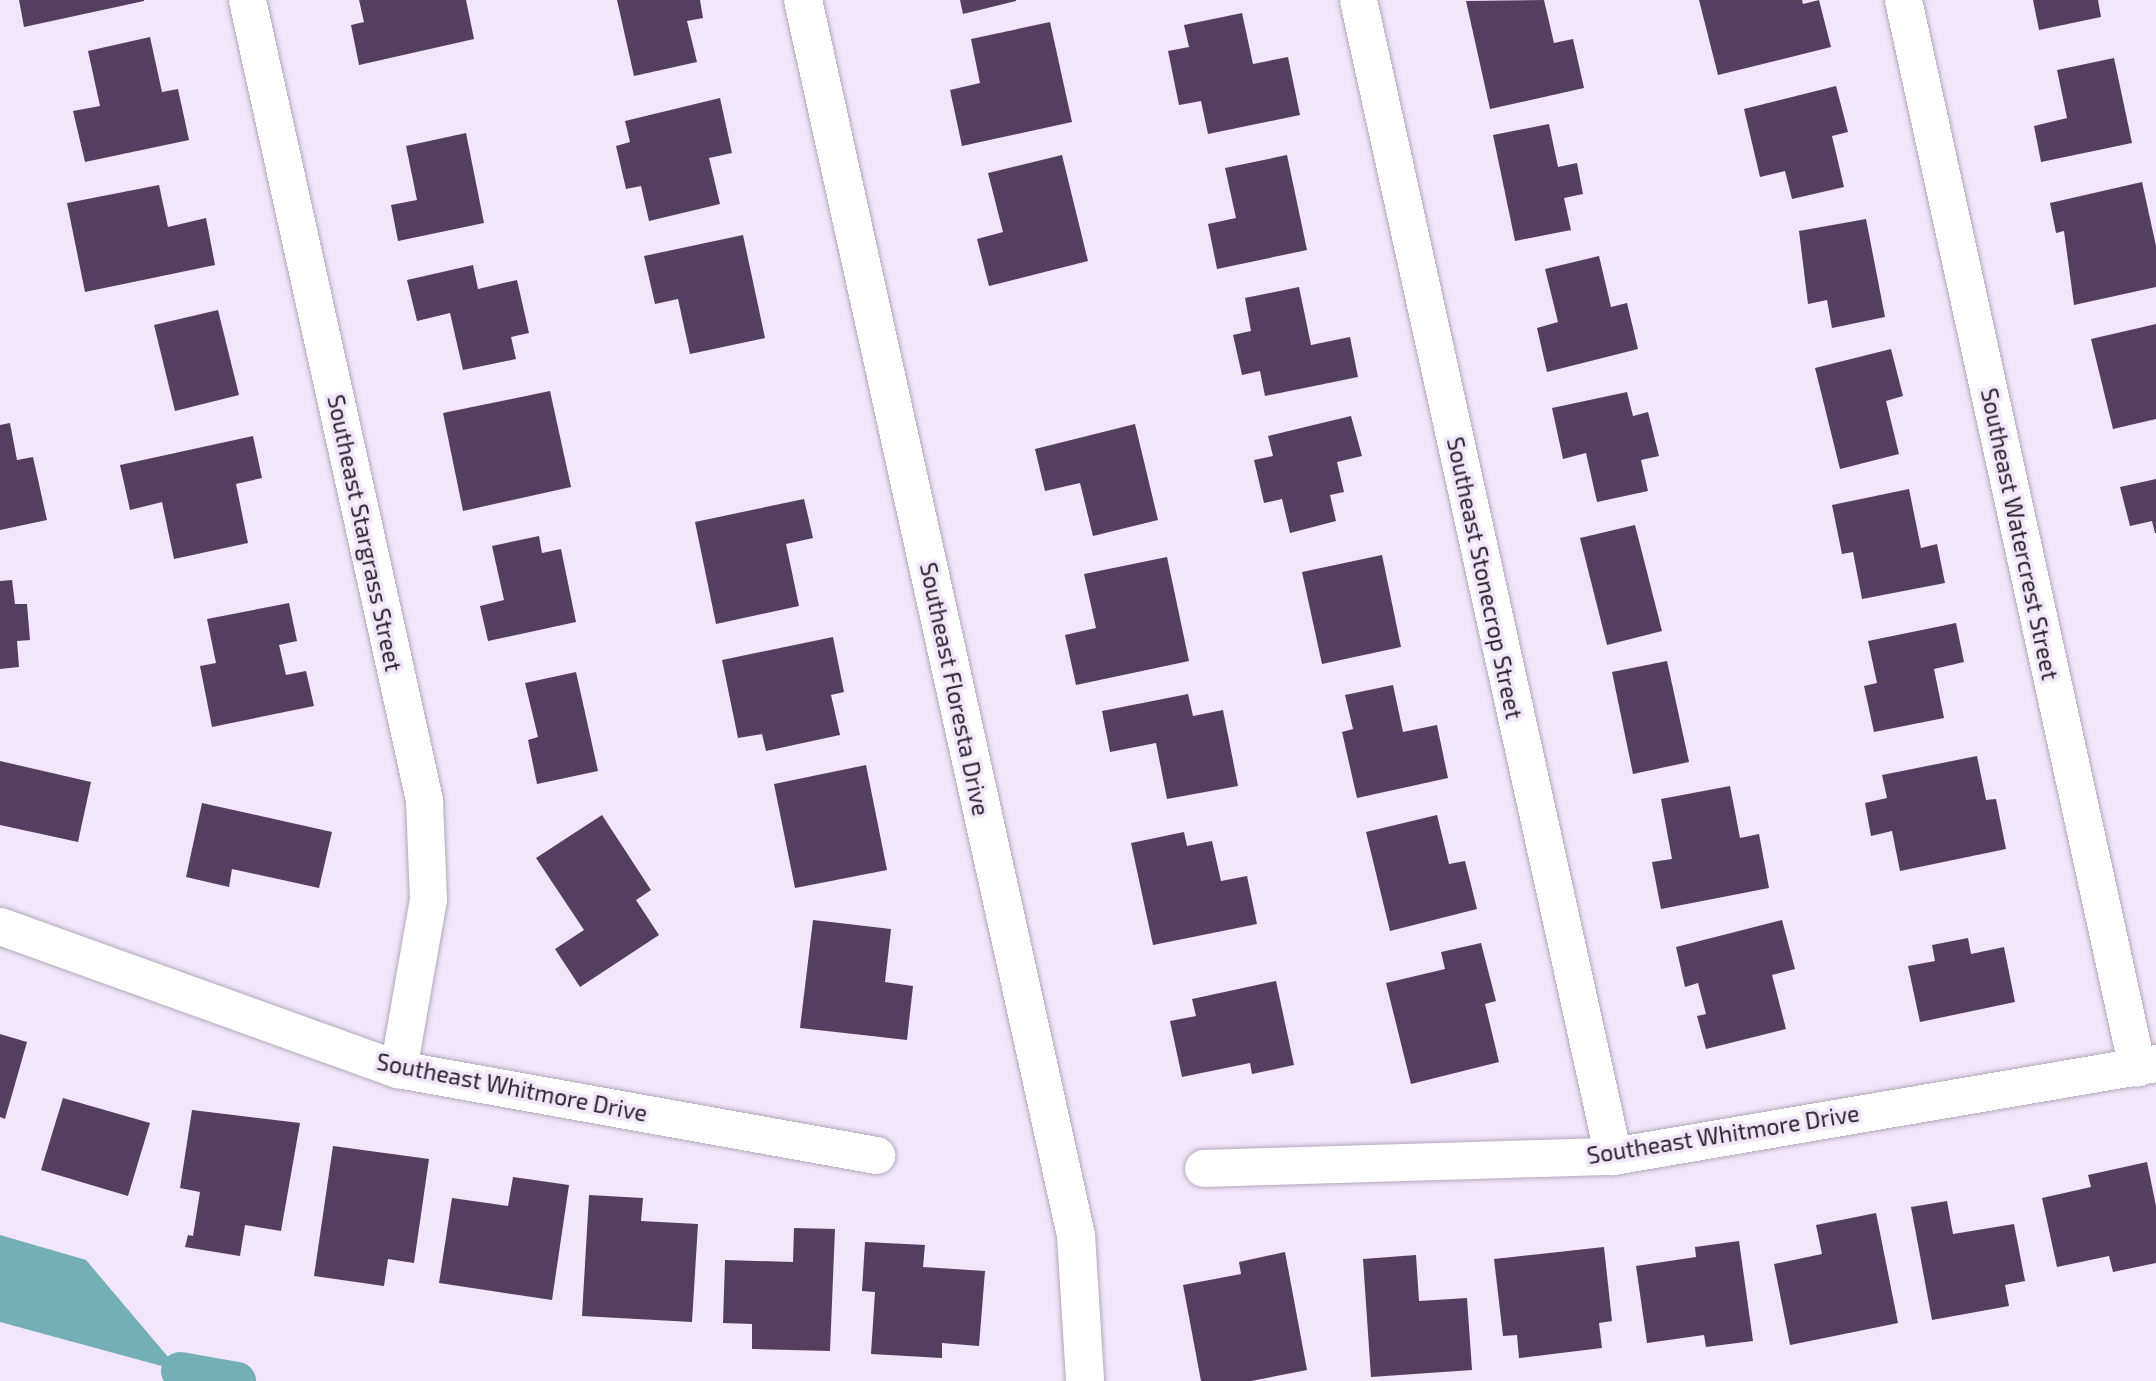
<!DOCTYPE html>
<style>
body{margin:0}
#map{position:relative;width:2156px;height:1381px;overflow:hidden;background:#f2e6fa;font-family:"Exo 2",sans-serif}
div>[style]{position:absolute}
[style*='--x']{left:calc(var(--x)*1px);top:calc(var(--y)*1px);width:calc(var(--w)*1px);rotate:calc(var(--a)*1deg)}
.water>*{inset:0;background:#74aeb6}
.canal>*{height:38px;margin:-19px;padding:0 19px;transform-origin:19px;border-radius:19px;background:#74aeb6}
.building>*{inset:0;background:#553f61}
.roads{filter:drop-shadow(0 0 2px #b2a7ba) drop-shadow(0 0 2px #b2a7ba)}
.minor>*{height:37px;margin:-18.5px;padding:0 18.5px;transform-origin:18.5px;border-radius:18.5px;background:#fff}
.tertiary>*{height:38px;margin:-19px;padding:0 19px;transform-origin:19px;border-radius:19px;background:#fff}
span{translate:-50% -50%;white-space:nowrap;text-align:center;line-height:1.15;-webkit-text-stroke:7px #f2e6fa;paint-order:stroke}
.street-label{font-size:23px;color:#262128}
</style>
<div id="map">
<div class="water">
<div style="clip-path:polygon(0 1235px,86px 1260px,180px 1371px,0 1322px)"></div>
</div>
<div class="canal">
<div style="--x:180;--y:1371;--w:58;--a:10"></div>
</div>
<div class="building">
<div style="clip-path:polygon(19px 0,144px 0,144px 1px,24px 27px)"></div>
<div style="clip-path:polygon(359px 0,466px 0,474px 39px,359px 65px,351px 25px,364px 22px)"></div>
<div style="clip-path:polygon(617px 0,700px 0,703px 18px,687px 21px,697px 62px,634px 76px)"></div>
<div style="clip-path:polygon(960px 0,1016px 0,1016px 1px,963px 14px)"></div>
<div style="clip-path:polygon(1544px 0,1554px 43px,1573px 39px,1584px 88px,1490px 109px,1466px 1px)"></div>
<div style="clip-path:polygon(1699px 0,1802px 0,1803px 4px,1819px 0,1831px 47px,1718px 75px)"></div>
<div style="clip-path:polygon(2033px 0,2098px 0,2101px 17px,2039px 30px)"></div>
<div style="clip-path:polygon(1242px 13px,1253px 64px,1288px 57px,1300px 115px,1208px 134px,1201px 101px,1179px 105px,1168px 51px,1189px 47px,1184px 25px)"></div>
<div style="clip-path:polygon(1050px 22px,1072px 122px,962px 146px,950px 90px,980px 83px,971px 39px)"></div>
<div style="clip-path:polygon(150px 37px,162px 92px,178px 89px,189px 140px,85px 162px,73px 111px,100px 106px,88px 51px)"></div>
<div style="clip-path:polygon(2114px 58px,2132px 143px,2041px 162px,2034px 126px,2067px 118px,2057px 70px)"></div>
<div style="clip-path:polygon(1836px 86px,1848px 132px,1832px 136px,1844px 187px,1792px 199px,1785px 171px,1760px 177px,1744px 109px)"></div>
<div style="clip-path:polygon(720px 98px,732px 153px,709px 158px,720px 204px,649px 221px,641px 186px,626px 189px,616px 146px,630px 142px,625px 121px)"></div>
<div style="clip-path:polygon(1549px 124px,1558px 167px,1577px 163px,1583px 194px,1564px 198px,1571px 230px,1515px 241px,1493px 135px)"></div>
<div style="clip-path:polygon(466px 133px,484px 223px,398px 241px,391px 205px,417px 200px,406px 146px)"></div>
<div style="clip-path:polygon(1062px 155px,1088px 261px,989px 286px,977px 239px,1003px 232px,988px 173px)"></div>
<div style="clip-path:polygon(1287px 155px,1307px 250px,1217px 269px,1208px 224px,1236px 218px,1225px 168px)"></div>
<div style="clip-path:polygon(2142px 182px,2156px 246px,2156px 287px,2074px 305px,2064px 231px,2056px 233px,2050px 203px)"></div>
<div style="clip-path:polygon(159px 185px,168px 227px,206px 218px,215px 265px,85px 292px,67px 203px)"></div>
<div style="clip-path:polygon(1866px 219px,1885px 317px,1832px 328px,1827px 300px,1808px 304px,1799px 231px)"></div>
<div style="clip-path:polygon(743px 235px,765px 338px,690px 354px,678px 299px,655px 304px,644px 256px)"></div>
<div style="clip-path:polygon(1599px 256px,1611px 307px,1627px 303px,1638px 349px,1547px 372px,1537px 328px,1558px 322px,1545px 269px)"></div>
<div style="clip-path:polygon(473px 265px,478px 289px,517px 280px,529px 333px,511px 337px,516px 359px,463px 370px,450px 313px,417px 321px,407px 280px)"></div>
<div style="clip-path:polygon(1299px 287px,1311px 345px,1350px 337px,1358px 377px,1265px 396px,1260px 371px,1242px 375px,1233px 335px,1251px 331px,1245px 298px)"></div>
<div style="clip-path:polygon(218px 310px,239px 395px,175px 411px,154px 325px)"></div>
<div style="clip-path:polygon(2156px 324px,2156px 419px,2113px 429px,2091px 339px)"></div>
<div style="clip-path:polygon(1891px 349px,1903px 396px,1886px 401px,1899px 454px,1840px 469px,1815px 368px)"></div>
<div style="clip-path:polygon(550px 391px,571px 487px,463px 511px,443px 413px)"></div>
<div style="clip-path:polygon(1627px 392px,1633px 416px,1648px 412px,1659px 456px,1641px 460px,1648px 491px,1597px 502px,1586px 453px,1563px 459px,1552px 408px)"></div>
<div style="clip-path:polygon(1351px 416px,1362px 456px,1337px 462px,1344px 492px,1330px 495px,1336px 521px,1290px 533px,1282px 499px,1264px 503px,1254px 460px,1273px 456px,1268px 436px)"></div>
<div style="clip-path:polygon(10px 423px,17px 460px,33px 457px,47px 520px,0 530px,0 425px)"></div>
<div style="clip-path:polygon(1135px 424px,1158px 520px,1093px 536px,1080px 483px,1045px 491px,1035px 449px)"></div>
<div style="clip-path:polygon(253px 436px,262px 478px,236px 484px,248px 543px,174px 559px,162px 502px,130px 510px,120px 465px)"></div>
<div style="clip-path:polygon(2156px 479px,2156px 533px,2155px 533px,2152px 521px,2130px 526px,2120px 487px)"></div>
<div style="clip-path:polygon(1909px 489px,1921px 548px,1937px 544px,1945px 583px,1862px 599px,1853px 552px,1842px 554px,1832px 505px)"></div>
<div style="clip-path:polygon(804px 499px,813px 538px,786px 544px,799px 606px,716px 624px,695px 522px)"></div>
<div style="clip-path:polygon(1635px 525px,1662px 631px,1607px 645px,1580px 538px)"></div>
<div style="clip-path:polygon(539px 536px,542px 553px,561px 549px,576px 622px,488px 641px,480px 606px,504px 600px,492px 546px)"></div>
<div style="clip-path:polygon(1382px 555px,1401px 647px,1322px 664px,1302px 572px)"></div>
<div style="clip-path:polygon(1167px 557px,1189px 661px,1076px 685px,1065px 635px,1096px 628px,1084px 574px)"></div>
<div style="clip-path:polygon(12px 580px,15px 604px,27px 604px,30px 640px,17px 641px,19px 667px,0 669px,0 581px)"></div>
<div style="clip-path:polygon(289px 603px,297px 641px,279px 645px,286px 675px,306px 671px,314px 706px,212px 727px,200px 666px,216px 663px,207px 619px)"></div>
<div style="clip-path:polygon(1956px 623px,1964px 662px,1934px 669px,1944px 718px,1874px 732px,1864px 686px,1877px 683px,1868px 641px)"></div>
<div style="clip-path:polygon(833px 637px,844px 692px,831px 695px,840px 735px,766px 751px,762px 734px,738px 738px,722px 660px)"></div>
<div style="clip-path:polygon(1667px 661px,1689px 762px,1633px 774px,1612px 672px)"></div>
<div style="clip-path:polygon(576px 672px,598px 771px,537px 784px,528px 740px,538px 737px,525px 683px)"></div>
<div style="clip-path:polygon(1393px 685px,1403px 732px,1437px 725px,1448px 778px,1357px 798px,1342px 732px,1353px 729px,1345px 695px)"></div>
<div style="clip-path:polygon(1188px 694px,1193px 716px,1223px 710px,1238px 786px,1167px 799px,1156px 743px,1110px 752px,1102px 711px)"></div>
<div style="clip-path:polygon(1977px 756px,1986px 800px,1996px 799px,2006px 849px,1900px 871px,1892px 831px,1871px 836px,1865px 803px,1887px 798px,1882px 775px)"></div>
<div style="clip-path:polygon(0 761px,91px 782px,78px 842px,0 825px)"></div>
<div style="clip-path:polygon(866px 765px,887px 870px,795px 888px,774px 784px)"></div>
<div style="clip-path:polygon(1730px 786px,1740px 838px,1759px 834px,1769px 888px,1661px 909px,1652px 862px,1672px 859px,1661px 799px)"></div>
<div style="clip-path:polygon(202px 803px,332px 832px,319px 888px,232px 869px,229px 887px,186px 877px)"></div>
<div style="clip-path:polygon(602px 815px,651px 890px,636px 900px,659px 935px,580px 987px,555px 949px,584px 930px,536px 858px)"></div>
<div style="clip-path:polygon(1437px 815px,1449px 864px,1465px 861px,1477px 909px,1390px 931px,1366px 832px)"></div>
<div style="clip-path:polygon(1184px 832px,1187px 846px,1212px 841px,1221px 881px,1247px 876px,1257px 924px,1153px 945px,1131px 843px)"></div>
<div style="clip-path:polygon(813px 920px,891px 929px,885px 982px,913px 986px,907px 1040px,800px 1028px)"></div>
<div style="clip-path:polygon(1782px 920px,1795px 969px,1772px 975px,1786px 1029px,1706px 1049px,1697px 1016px,1706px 1014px,1698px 983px,1685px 987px,1676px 947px)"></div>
<div style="clip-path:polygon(1968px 938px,1971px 954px,2004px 947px,2015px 1002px,1920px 1022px,1908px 966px,1935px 961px,1932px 945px)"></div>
<div style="clip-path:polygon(1481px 943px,1496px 1001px,1485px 1004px,1499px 1062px,1411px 1084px,1386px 983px,1445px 969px,1441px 952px)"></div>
<div style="clip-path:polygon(1276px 981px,1294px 1065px,1252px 1074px,1250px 1063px,1182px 1077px,1170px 1021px,1196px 1016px,1192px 999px)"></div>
<div style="clip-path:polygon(0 1034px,27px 1042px,5px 1119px,0 1117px)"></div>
<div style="clip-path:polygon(63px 1098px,150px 1123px,128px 1196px,41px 1170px)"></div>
<div style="clip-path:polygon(192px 1110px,300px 1123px,281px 1231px,245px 1225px,240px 1256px,185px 1247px,188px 1235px,193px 1236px,200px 1192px,180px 1188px)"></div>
<div style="clip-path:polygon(333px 1146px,429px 1159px,414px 1263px,388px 1259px,384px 1286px,314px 1276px)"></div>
<div style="clip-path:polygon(2147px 1162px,2156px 1206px,2156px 1263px,2113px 1272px,2109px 1256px,2057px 1267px,2042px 1198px,2091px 1187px,2088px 1175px)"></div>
<div style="clip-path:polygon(513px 1177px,569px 1185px,552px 1300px,439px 1283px,452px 1198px,508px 1206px)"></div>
<div style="clip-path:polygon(589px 1195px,643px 1198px,641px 1221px,698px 1224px,692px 1322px,582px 1316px)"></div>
<div style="clip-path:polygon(1947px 1201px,1953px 1234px,2014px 1224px,2025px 1281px,2005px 1285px,2009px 1306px,1932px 1320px,1911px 1207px)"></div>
<div style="clip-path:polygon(1876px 1213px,1898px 1323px,1790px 1345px,1774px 1264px,1822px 1254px,1816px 1225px)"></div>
<div style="clip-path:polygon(794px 1228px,835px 1229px,830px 1351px,752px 1349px,752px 1324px,723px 1323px,725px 1260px,793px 1262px)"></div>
<div style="clip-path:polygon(1739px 1241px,1753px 1341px,1706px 1347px,1704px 1335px,1647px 1343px,1636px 1266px,1696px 1257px,1695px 1247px)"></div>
<div style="clip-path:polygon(865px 1242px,925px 1245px,923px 1267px,985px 1271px,979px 1346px,942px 1343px,942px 1358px,871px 1354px,875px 1292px,862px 1291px)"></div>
<div style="clip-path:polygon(1604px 1247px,1612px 1321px,1599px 1323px,1602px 1348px,1519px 1358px,1517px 1335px,1503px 1336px,1494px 1259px)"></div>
<div style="clip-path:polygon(1285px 1252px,1307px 1370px,1251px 1381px,1201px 1381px,1183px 1285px,1241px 1274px,1239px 1262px)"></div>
<div style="clip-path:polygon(1416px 1255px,1419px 1301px,1467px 1298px,1472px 1370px,1371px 1377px,1363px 1259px)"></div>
</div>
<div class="roads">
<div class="minor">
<div style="--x:247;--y:0;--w:819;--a:77.52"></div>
<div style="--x:424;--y:800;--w:99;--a:87.7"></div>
<div style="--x:428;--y:899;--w:173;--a:100"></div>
<div style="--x:1358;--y:0;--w:1184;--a:77.56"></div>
<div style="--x:1903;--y:0;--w:1093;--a:77.64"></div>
<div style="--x:0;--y:926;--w:423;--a:19.8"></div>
<div style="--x:398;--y:1069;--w:486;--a:10.2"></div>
<div style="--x:1203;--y:1168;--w:410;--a:-1.7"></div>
<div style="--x:1613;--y:1156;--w:551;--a:-9.72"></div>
</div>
<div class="tertiary">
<div style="--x:803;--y:0;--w:1266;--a:77.54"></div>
<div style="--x:1076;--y:1236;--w:145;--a:86.4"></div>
</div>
</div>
<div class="street-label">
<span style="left:365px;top:533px;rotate:78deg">Southeast Stargrass Street</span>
<span style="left:2020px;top:534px;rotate:78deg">Southeast Watercrest Street</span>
<span style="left:1485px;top:578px;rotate:78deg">Southeast Stonecrop Street</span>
<span style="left:955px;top:689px;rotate:78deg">Southeast Floresta Drive</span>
<span style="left:512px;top:1087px;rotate:11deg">Southeast Whitmore Drive</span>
<span style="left:1723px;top:1134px;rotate:-9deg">Southeast Whitmore Drive</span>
</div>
</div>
